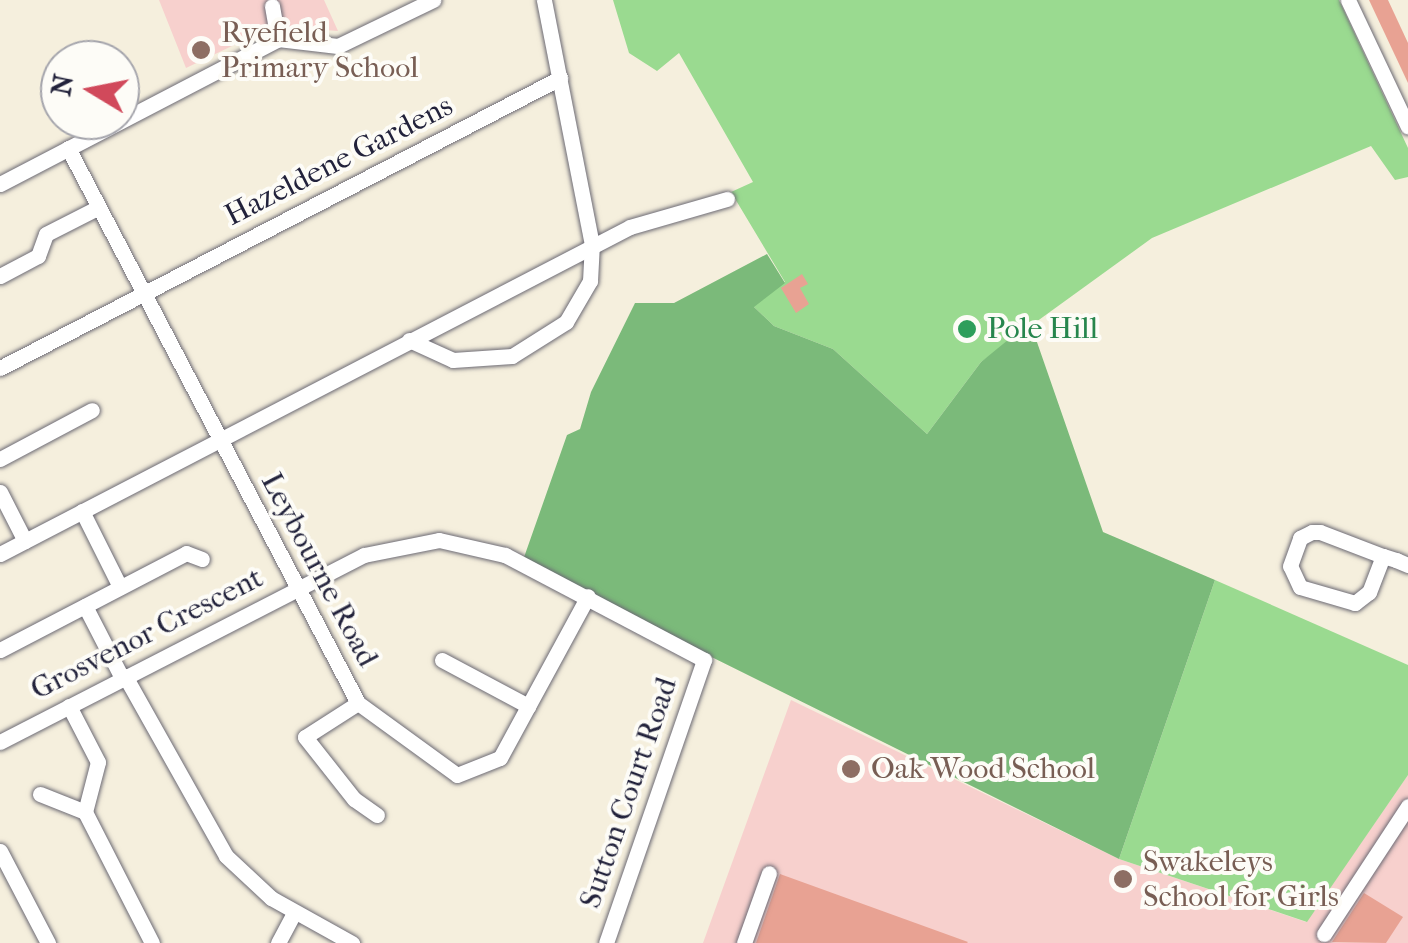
<!DOCTYPE html>
<style>
body{margin:0}
#map{position:relative;width:1408px;height:943px;overflow:hidden;background:#f5efdd;font-family:"IM FELL French Canon",serif}
div>[style]{position:absolute}
[style*='--x']{left:calc(var(--x)*1px);top:calc(var(--y)*1px);width:calc(var(--w)*1px);rotate:calc(var(--a)*1deg)}
.built>*{inset:0;background:#f7d0cd}
.green>*{inset:0;background:#9ada90}
.forest>*{inset:0;background:#7bba7a}
.building>*{inset:0;background:#e8a293}
.roads{filter:drop-shadow(0 0 2px #6c6a74) drop-shadow(0 0 2px #6c6a74)}
.minor>*{height:15px;margin:-7.5px;padding:0 7.5px;transform-origin:7.5px;border-radius:7.5px;background:#fff}
.dots>*{width:28px;height:28px;translate:-50% -50%;box-sizing:border-box;border:5px solid #fdfcf7;border-radius:50%}
span{translate:-50% -50%;white-space:nowrap;text-align:center;line-height:1.15;-webkit-text-stroke:8px #fdfcf7;paint-order:stroke}
.education-label{font-size:30px;color:#785e54}
.left{translate:0 -50%;text-align:left}
.street-label{font-size:30px;color:#22223b}
.leisure-label{font-size:30px;color:#27864d}
.north{position:absolute;left:40px;top:40px;width:100px;height:100px;box-sizing:border-box;background:#fdfcf7;border:2px solid #a5a5ac;border-radius:50%;rotate:280deg;font-size:28px;font-weight:700;line-height:40px;text-align:center;color:#22223b}
.north::after{content:'';display:block;margin:auto;width:35px;height:45px;background:#d1495b;clip-path:polygon(50% 0,100% 100%,50% 72%,0 100%)}
</style>
<div id="map">
<div class="built">
<div style="clip-path:polygon(159px 0,324px 0,338px 31px,274px 26px,186px 68px)"></div>
<div style="clip-path:polygon(791px 700px,1119px 859px,1306px 922px,1408px 775px,1408px 943px,703px 943px)"></div>
</div>
<div class="green">
<div style="clip-path:polygon(613px 0,1339px 0,1408px 148px,1408px 177px,1395px 180px,1371px 146px,1152px 238px,981px 362px,927px 434px,833px 349px,774px 326px,753px 306px,785px 282px,731px 192px,753px 182px,679px 53px,657px 71px,629px 53px)"></div>
<div style="clip-path:polygon(1215px 580px,1408px 665px,1408px 775px,1307px 922px,1119px 859px)"></div>
</div>
<div class="forest">
<div style="clip-path:polygon(767px 254px,785px 283px,754px 307px,774px 326px,833px 349px,927px 434px,981px 362px,1030px 322px,1103px 532px,1215px 580px,1119px 859px,522px 563px,567px 435px,580px 429px,591px 392px,635px 303px,674px 303px)"></div>
</div>
<div class="building">
<div style="clip-path:polygon(1369px 0,1388px 0,1408px 43px,1408px 83px)"></div>
<div style="clip-path:polygon(802px 274px,808px 284px,800px 288px,809px 304px,796px 313px,781px 288px)"></div>
<div style="clip-path:polygon(780px 874px,968px 942px,967px 943px,756px 943px)"></div>
<div style="clip-path:polygon(1364px 893px,1403px 917px,1386px 943px,1332px 942px)"></div>
</div>
<div class="roads">
<div class="minor">
<div style="--x:1348;--y:0;--w:140;--a:64.7"></div>
<div style="--x:272;--y:6;--w:34;--a:80"></div>
<div style="--x:68;--y:148;--w:626;--a:62.41"></div>
<div style="--x:358;--y:703;--w:122;--a:36"></div>
<div style="--x:457;--y:775;--w:46;--a:-21.6"></div>
<div style="--x:500;--y:758;--w:184;--a:-61.5"></div>
<div style="--x:0;--y:184;--w:314;--a:-27.5"></div>
<div style="--x:278;--y:39;--w:60;--a:6.7"></div>
<div style="--x:338;--y:46;--w:106;--a:-25.8"></div>
<div style="--x:0;--y:276;--w:43;--a:-27.8"></div>
<div style="--x:38;--y:256;--w:23;--a:-70"></div>
<div style="--x:46;--y:234;--w:59;--a:-27"></div>
<div style="--x:409;--y:340;--w:48;--a:24.4"></div>
<div style="--x:453;--y:360;--w:59;--a:-3.9"></div>
<div style="--x:512;--y:356;--w:64;--a:-32.2"></div>
<div style="--x:566;--y:322;--w:48;--a:-59.7"></div>
<div style="--x:590;--y:281;--w:36;--a:-87"></div>
<div style="--x:592;--y:245;--w:250;--a:-101.1"></div>
<div style="--x:0;--y:368;--w:631;--a:-27.38"></div>
<div style="--x:0;--y:459;--w:104;--a:-28"></div>
<div style="--x:0;--y:492;--w:55;--a:63"></div>
<div style="--x:82;--y:511;--w:85;--a:63.4"></div>
<div style="--x:0;--y:554;--w:710;--a:-27.43"></div>
<div style="--x:630;--y:227;--w:101;--a:-16.1"></div>
<div style="--x:1383;--y:556;--w:39;--a:111"></div>
<div style="--x:1369;--y:592;--w:18;--a:142"></div>
<div style="--x:1355;--y:603;--w:57;--a:-163.8"></div>
<div style="--x:1300;--y:587;--w:23;--a:-115"></div>
<div style="--x:1290;--y:566;--w:30;--a:-70"></div>
<div style="--x:1300;--y:538;--w:13;--a:-27"></div>
<div style="--x:1312;--y:532;--w:8;--a:0"></div>
<div style="--x:1320;--y:532;--w:67;--a:20.9"></div>
<div style="--x:1383;--y:556;--w:14;--a:17"></div>
<div style="--x:1396;--y:560;--w:13;--a:23"></div>
<div style="--x:85;--y:606;--w:81;--a:62.8"></div>
<div style="--x:0;--y:650;--w:210;--a:-27.5"></div>
<div style="--x:186;--y:553;--w:17;--a:21"></div>
<div style="--x:442;--y:660;--w:98;--a:28.1"></div>
<div style="--x:125;--y:676;--w:206;--a:60.7"></div>
<div style="--x:226;--y:856;--w:62;--a:43"></div>
<div style="--x:271;--y:898;--w:93;--a:29.1"></div>
<div style="--x:358;--y:703;--w:63;--a:147.3"></div>
<div style="--x:305;--y:737;--w:79;--a:51.7"></div>
<div style="--x:354;--y:799;--w:28;--a:35"></div>
<div style="--x:69;--y:706;--w:63;--a:62.6"></div>
<div style="--x:98;--y:762;--w:52;--a:104.6"></div>
<div style="--x:85;--y:812;--w:147;--a:62.9"></div>
<div style="--x:0;--y:742;--w:409;--a:-27.2"></div>
<div style="--x:364;--y:555;--w:76;--a:-11.3"></div>
<div style="--x:439;--y:540;--w:68;--a:12.8"></div>
<div style="--x:505;--y:555;--w:225;--a:27.8"></div>
<div style="--x:704;--y:660;--w:299;--a:109.1"></div>
<div style="--x:40;--y:794;--w:48;--a:21.8"></div>
<div style="--x:0;--y:851;--w:104;--a:62.4"></div>
<div style="--x:1324;--y:934;--w:153;--a:-56.7"></div>
<div style="--x:278;--y:943;--w:34;--a:-62"></div>
<div style="--x:744;--y:943;--w:74;--a:-70.3"></div>
</div>
</div>
<div class="dots">
<div style="left:201px;top:50px;background:#8d6e63"></div>
<div style="left:967px;top:329px;background:#2e9e5b"></div>
<div style="left:851px;top:769px;background:#8d6e63"></div>
<div style="left:1123px;top:879px;background:#8d6e63"></div>
</div>
<div class="education-label">
<span class="left" style="left:221px;top:50px">Ryefield<br>Primary School</span>
<span class="left" style="left:871px;top:769px">Oak Wood School</span>
<span class="left" style="left:1143px;top:879px">Swakeleys<br>School for Girls</span>
</div>
<div class="street-label">
<span style="left:339px;top:161px;rotate:-27deg">Hazeldene Gardens</span>
<span style="left:319px;top:570px;rotate:62deg">Leybourne Road</span>
<span style="left:147px;top:634px;rotate:-27deg">Grosvenor Crescent</span>
<span style="left:629px;top:793px;rotate:-71deg">Sutton Court Road</span>
</div>
<div class="leisure-label">
<span class="left" style="left:987px;top:329px">Pole Hill</span>
</div>
<div class="north">N</div>
</div>
